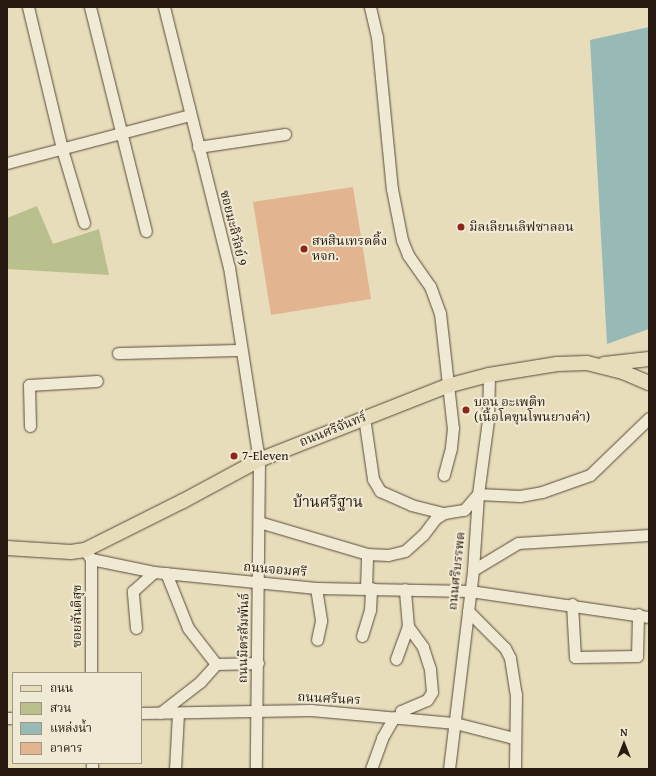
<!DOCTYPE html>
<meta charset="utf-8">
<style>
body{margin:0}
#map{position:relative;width:656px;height:776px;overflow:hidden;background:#e8ddbb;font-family:"Gentium Book Plus","Noto Serif Thai",serif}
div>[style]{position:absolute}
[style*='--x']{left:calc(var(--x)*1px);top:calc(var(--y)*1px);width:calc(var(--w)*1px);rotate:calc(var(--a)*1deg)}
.green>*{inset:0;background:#bac08d}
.water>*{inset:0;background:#98bab7}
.building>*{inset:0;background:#e2b590}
.roads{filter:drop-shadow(0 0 1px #584b3c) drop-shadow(0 0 1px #584b3c)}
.minor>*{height:11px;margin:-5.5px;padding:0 5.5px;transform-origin:5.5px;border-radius:5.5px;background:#f0e9d3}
.major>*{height:14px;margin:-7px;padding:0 7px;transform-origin:7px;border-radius:7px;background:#e8ddbb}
.dots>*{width:11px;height:11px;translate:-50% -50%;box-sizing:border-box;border:2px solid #f0e9d3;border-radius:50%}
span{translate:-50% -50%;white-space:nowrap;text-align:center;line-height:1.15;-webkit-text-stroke:4px #f0e9d3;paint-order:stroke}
.poi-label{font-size:13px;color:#281a11}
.left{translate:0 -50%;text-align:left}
.street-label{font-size:13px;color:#281a11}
.quarter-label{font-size:15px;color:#281a11}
.frame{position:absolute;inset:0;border:8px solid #281a11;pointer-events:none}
.legend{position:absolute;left:12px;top:672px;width:130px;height:92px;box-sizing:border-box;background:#f0e9d3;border:1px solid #a09685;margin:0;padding:5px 7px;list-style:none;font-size:12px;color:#281a11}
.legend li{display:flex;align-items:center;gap:8px;height:20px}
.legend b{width:20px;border:1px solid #a09685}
.north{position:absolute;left:604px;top:724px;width:40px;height:40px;-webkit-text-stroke:3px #f0e9d3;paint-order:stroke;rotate:0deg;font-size:11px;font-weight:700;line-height:16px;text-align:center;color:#281a11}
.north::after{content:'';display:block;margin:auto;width:14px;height:18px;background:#281a11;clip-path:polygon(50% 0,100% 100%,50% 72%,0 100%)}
</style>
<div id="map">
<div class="green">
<div style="clip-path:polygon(37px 206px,53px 244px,99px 229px,109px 275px,7px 269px,7px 218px)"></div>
</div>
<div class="water">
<div style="clip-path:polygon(649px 27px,649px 329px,607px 344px,590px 40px)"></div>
</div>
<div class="building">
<div style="clip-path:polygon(353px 187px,371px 299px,271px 315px,253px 202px)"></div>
</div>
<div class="roads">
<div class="minor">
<div style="--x:28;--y:7;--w:146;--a:76.5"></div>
<div style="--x:62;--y:149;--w:77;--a:73.4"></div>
<div style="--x:90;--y:7;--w:231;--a:76"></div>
<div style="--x:164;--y:7;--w:268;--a:76"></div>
<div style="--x:229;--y:267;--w:195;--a:81.2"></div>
<div style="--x:259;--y:460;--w:309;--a:90.6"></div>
<div style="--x:370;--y:7;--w:31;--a:77"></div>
<div style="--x:377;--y:37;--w:153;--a:84.4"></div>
<div style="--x:392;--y:189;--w:52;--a:78.9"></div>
<div style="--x:402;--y:240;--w:16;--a:68"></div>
<div style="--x:408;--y:255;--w:38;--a:55"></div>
<div style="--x:430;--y:286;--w:29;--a:70"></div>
<div style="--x:440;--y:313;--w:116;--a:83.6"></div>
<div style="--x:453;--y:428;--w:20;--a:96"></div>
<div style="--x:451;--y:448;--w:28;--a:105"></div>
<div style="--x:198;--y:147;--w:88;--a:-8.5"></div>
<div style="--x:7;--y:163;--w:189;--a:-14.7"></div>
<div style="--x:118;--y:353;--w:123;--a:-1.4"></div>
<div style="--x:364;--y:417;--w:63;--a:81.7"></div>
<div style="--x:373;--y:479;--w:14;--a:60"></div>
<div style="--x:380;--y:491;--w:34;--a:24"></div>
<div style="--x:411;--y:505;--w:34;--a:14"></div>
<div style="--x:444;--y:513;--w:20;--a:-9"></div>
<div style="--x:464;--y:510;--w:21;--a:-49"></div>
<div style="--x:478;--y:494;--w:42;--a:2.7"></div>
<div style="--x:520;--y:496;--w:22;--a:-10"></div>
<div style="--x:542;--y:492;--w:51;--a:-19.5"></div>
<div style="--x:590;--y:475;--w:82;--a:-44"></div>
<div style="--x:30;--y:426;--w:41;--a:-91.4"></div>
<div style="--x:29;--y:385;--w:68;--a:-3.4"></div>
<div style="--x:259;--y:522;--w:113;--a:16.5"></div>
<div style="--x:85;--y:550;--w:11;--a:56"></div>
<div style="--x:91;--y:559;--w:64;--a:11.7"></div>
<div style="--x:154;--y:572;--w:163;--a:5.6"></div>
<div style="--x:316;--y:588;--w:154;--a:1.1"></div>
<div style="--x:470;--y:591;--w:181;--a:8.3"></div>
<div style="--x:473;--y:570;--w:52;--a:-31"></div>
<div style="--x:518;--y:543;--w:131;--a:-3.5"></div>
<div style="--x:166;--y:573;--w:59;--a:68.2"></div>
<div style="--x:188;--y:628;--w:46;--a:52.1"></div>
<div style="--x:316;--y:588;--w:33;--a:81"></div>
<div style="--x:321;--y:621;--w:19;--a:102"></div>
<div style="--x:366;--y:588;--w:34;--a:-88"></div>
<div style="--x:367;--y:554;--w:21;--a:3"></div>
<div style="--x:388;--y:555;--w:17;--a:-13"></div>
<div style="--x:405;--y:551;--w:24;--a:-42"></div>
<div style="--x:423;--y:535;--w:21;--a:-53"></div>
<div style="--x:436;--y:518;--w:9;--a:-32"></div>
<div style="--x:572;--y:604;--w:53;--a:86.8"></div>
<div style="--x:575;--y:657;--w:62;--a:-0.9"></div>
<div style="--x:637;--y:656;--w:42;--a:-88.6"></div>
<div style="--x:468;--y:611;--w:52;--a:45"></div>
<div style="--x:505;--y:648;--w:11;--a:63"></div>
<div style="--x:510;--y:658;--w:36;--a:81"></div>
<div style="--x:516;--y:694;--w:75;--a:90.8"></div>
<div style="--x:136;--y:628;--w:37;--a:-95"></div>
<div style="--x:133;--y:591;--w:28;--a:-42"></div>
<div style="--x:362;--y:636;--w:27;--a:-73"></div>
<div style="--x:370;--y:610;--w:22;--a:-87"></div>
<div style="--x:396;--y:659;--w:35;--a:-70"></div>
<div style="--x:408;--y:626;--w:37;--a:-95"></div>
<div style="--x:91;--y:673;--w:114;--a:-90"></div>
<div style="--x:141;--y:713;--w:170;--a:-1"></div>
<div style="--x:311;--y:710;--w:145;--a:5.2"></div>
<div style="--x:455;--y:723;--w:61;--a:14.3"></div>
<div style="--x:160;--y:713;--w:51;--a:-37.8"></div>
<div style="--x:200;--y:682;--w:24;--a:-48"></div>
<div style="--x:216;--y:664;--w:42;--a:-1.4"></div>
<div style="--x:400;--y:717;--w:6;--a:-81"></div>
<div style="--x:401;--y:711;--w:28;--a:-23"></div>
<div style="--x:427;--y:700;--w:9;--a:-58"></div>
<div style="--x:432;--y:692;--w:23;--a:-95"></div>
<div style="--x:430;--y:669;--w:23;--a:-108"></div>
<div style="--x:423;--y:647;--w:26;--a:-126"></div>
<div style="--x:7;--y:718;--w:6;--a:0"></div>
<div style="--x:92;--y:763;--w:6;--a:90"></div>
<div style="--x:175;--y:769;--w:56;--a:-86.9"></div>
<div style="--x:371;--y:769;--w:33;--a:-70"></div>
<div style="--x:382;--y:738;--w:24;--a:-60"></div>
<div style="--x:449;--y:769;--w:200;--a:-83.1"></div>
<div style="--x:473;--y:570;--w:76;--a:-86.2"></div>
<div style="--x:478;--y:494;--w:75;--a:-82.3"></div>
<div style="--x:488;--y:420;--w:45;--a:-88.7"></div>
</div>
<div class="major">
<div style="--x:604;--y:364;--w:45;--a:-6.3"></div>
<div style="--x:7;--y:548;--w:64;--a:3.6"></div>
<div style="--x:71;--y:552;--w:14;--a:-8"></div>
<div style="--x:85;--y:550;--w:110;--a:-26.6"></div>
<div style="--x:183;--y:501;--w:86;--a:-28.3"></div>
<div style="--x:259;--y:460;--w:202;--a:-21.5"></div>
<div style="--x:447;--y:386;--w:43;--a:-14.7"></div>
<div style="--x:489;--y:375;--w:69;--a:-9.2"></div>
<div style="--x:557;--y:364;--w:30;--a:-2"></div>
<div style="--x:587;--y:363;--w:37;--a:14"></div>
<div style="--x:623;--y:372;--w:28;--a:23"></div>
</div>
</div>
<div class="dots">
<div style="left:461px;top:227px;background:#8f2418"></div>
<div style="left:304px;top:249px;background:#8f2418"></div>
<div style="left:466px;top:410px;background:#8f2418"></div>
<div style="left:234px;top:456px;background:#8f2418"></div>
</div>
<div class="poi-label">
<span class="left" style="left:469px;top:227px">มิลเลียนเลิฟซาลอน</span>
<span class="left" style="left:312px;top:249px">สหสินเทรดดิ้ง<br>หจก.</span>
<span class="left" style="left:474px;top:410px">บอน อะเพติท<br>(เนื้อโคขุนโพนยางคำ)</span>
<span class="left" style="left:242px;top:456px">7-Eleven</span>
</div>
<div class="street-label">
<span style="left:233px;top:228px;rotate:76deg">ซอยมะลิวัลย์ 9</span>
<span style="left:333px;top:430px;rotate:-22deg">ถนนศรีจันทร์</span>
<span style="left:275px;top:570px;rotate:5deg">ถนนจอมศรี</span>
<span style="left:457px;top:571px;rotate:-84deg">ถนนศรีบรรพด</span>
<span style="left:77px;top:616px;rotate:-90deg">ซอยสันติสุข</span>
<span style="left:244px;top:638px;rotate:-89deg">ถนนมิตรสัมพันธ์</span>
<span style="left:329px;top:699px;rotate:3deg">ถนนศรีนคร</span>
</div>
<div class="quarter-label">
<span style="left:328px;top:502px">บ้านศรีฐาน</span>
</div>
<div class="frame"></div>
<ul class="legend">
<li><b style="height:5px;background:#e8ddbb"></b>ถนน</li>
<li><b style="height:11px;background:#bac08d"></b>สวน</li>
<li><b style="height:11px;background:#98bab7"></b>แหล่งน้ำ</li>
<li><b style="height:11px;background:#e2b590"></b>อาคาร</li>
</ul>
<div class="north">N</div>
</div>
